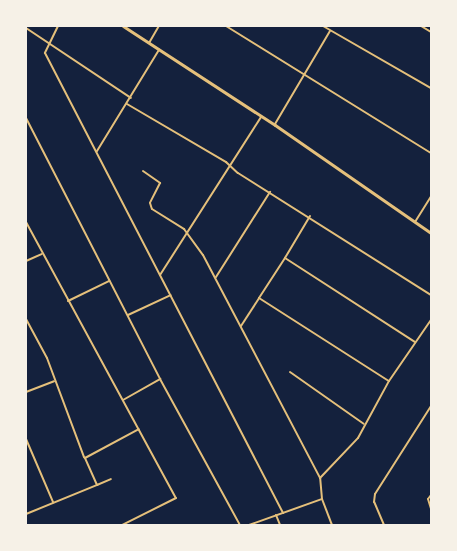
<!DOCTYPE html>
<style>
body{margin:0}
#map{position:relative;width:457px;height:551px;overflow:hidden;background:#14213d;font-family:"Roboto Condensed",sans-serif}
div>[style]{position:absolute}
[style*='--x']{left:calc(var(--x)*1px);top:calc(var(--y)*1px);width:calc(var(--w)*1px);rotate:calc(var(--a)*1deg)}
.minor>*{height:2px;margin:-1px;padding:0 1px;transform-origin:1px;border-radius:1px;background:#e5c07b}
.tertiary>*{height:3px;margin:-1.5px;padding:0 1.5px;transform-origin:1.5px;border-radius:1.5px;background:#e5c07b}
span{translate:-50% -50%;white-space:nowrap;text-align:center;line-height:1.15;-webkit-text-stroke:3px #f6f1e7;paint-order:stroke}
.frame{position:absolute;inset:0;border:27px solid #f6f1e7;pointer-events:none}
</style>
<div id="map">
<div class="minor">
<div style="--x:58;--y:26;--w:30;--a:116"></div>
<div style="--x:45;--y:53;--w:518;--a:62.64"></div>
<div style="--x:226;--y:26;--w:241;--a:31.8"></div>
<div style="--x:323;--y:26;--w:125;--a:29.9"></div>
<div style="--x:421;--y:26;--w:12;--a:31"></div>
<div style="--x:26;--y:28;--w:126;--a:33.7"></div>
<div style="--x:149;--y:43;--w:20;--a:-60"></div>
<div style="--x:127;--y:104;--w:115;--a:30.4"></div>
<div style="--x:226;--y:162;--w:16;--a:43"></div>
<div style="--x:238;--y:173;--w:228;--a:32.3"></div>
<div style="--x:26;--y:118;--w:293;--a:62.8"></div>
<div style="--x:160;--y:379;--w:166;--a:61.3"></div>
<div style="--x:275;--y:124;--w:108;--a:-59.4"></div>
<div style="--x:97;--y:151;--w:119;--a:-58.5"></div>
<div style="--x:143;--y:171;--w:21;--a:35"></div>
<div style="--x:160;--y:183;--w:22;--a:117"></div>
<div style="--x:150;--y:203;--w:6;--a:72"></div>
<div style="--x:152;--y:209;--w:38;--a:32"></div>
<div style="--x:184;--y:229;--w:32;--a:54"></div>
<div style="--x:203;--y:255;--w:252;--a:62.3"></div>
<div style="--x:310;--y:216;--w:49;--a:120.8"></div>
<div style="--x:285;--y:258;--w:155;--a:32.9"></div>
<div style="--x:26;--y:222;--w:314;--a:61.5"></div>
<div style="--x:176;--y:498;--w:60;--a:153.4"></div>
<div style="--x:415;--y:222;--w:31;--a:-58"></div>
<div style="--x:26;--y:261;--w:17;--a:-24"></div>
<div style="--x:160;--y:275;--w:188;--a:-57.4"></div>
<div style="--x:216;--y:277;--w:101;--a:-57.6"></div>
<div style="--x:259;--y:298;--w:48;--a:-57"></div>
<div style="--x:68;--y:301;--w:46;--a:-26"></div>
<div style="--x:128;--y:315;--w:47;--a:-24.9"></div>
<div style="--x:26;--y:319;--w:44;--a:61.7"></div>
<div style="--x:47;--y:358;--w:106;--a:69.5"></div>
<div style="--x:241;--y:326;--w:33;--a:-57"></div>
<div style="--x:259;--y:298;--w:154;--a:32.6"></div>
<div style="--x:290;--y:372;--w:90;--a:35.1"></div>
<div style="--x:26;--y:392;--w:30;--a:-21"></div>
<div style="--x:123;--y:400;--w:43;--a:-29.6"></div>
<div style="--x:26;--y:439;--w:69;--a:66.8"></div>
<div style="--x:97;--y:485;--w:15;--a:-23"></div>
<div style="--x:431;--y:495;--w:5;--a:127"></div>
<div style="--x:428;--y:499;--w:10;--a:73"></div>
<div style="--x:322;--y:499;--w:28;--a:69"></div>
<div style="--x:26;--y:514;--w:77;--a:-22.2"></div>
<div style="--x:97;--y:485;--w:30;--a:-114"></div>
<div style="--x:85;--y:458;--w:61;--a:-28.2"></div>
<div style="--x:276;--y:515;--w:11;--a:68"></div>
<div style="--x:249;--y:525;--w:77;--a:-19.6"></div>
<div style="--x:322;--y:499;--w:21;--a:-95"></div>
<div style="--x:320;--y:478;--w:55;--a:-46.5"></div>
<div style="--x:358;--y:438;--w:65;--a:-61.5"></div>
<div style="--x:389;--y:381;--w:74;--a:-55.5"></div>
<div style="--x:384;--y:525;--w:25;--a:-113"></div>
<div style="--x:374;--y:502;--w:8;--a:-83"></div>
<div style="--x:375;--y:494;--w:104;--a:-57.5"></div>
</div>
<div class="tertiary">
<div style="--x:123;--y:26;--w:181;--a:33.1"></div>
<div style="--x:275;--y:125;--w:190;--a:34.7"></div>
</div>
<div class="frame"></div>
</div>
